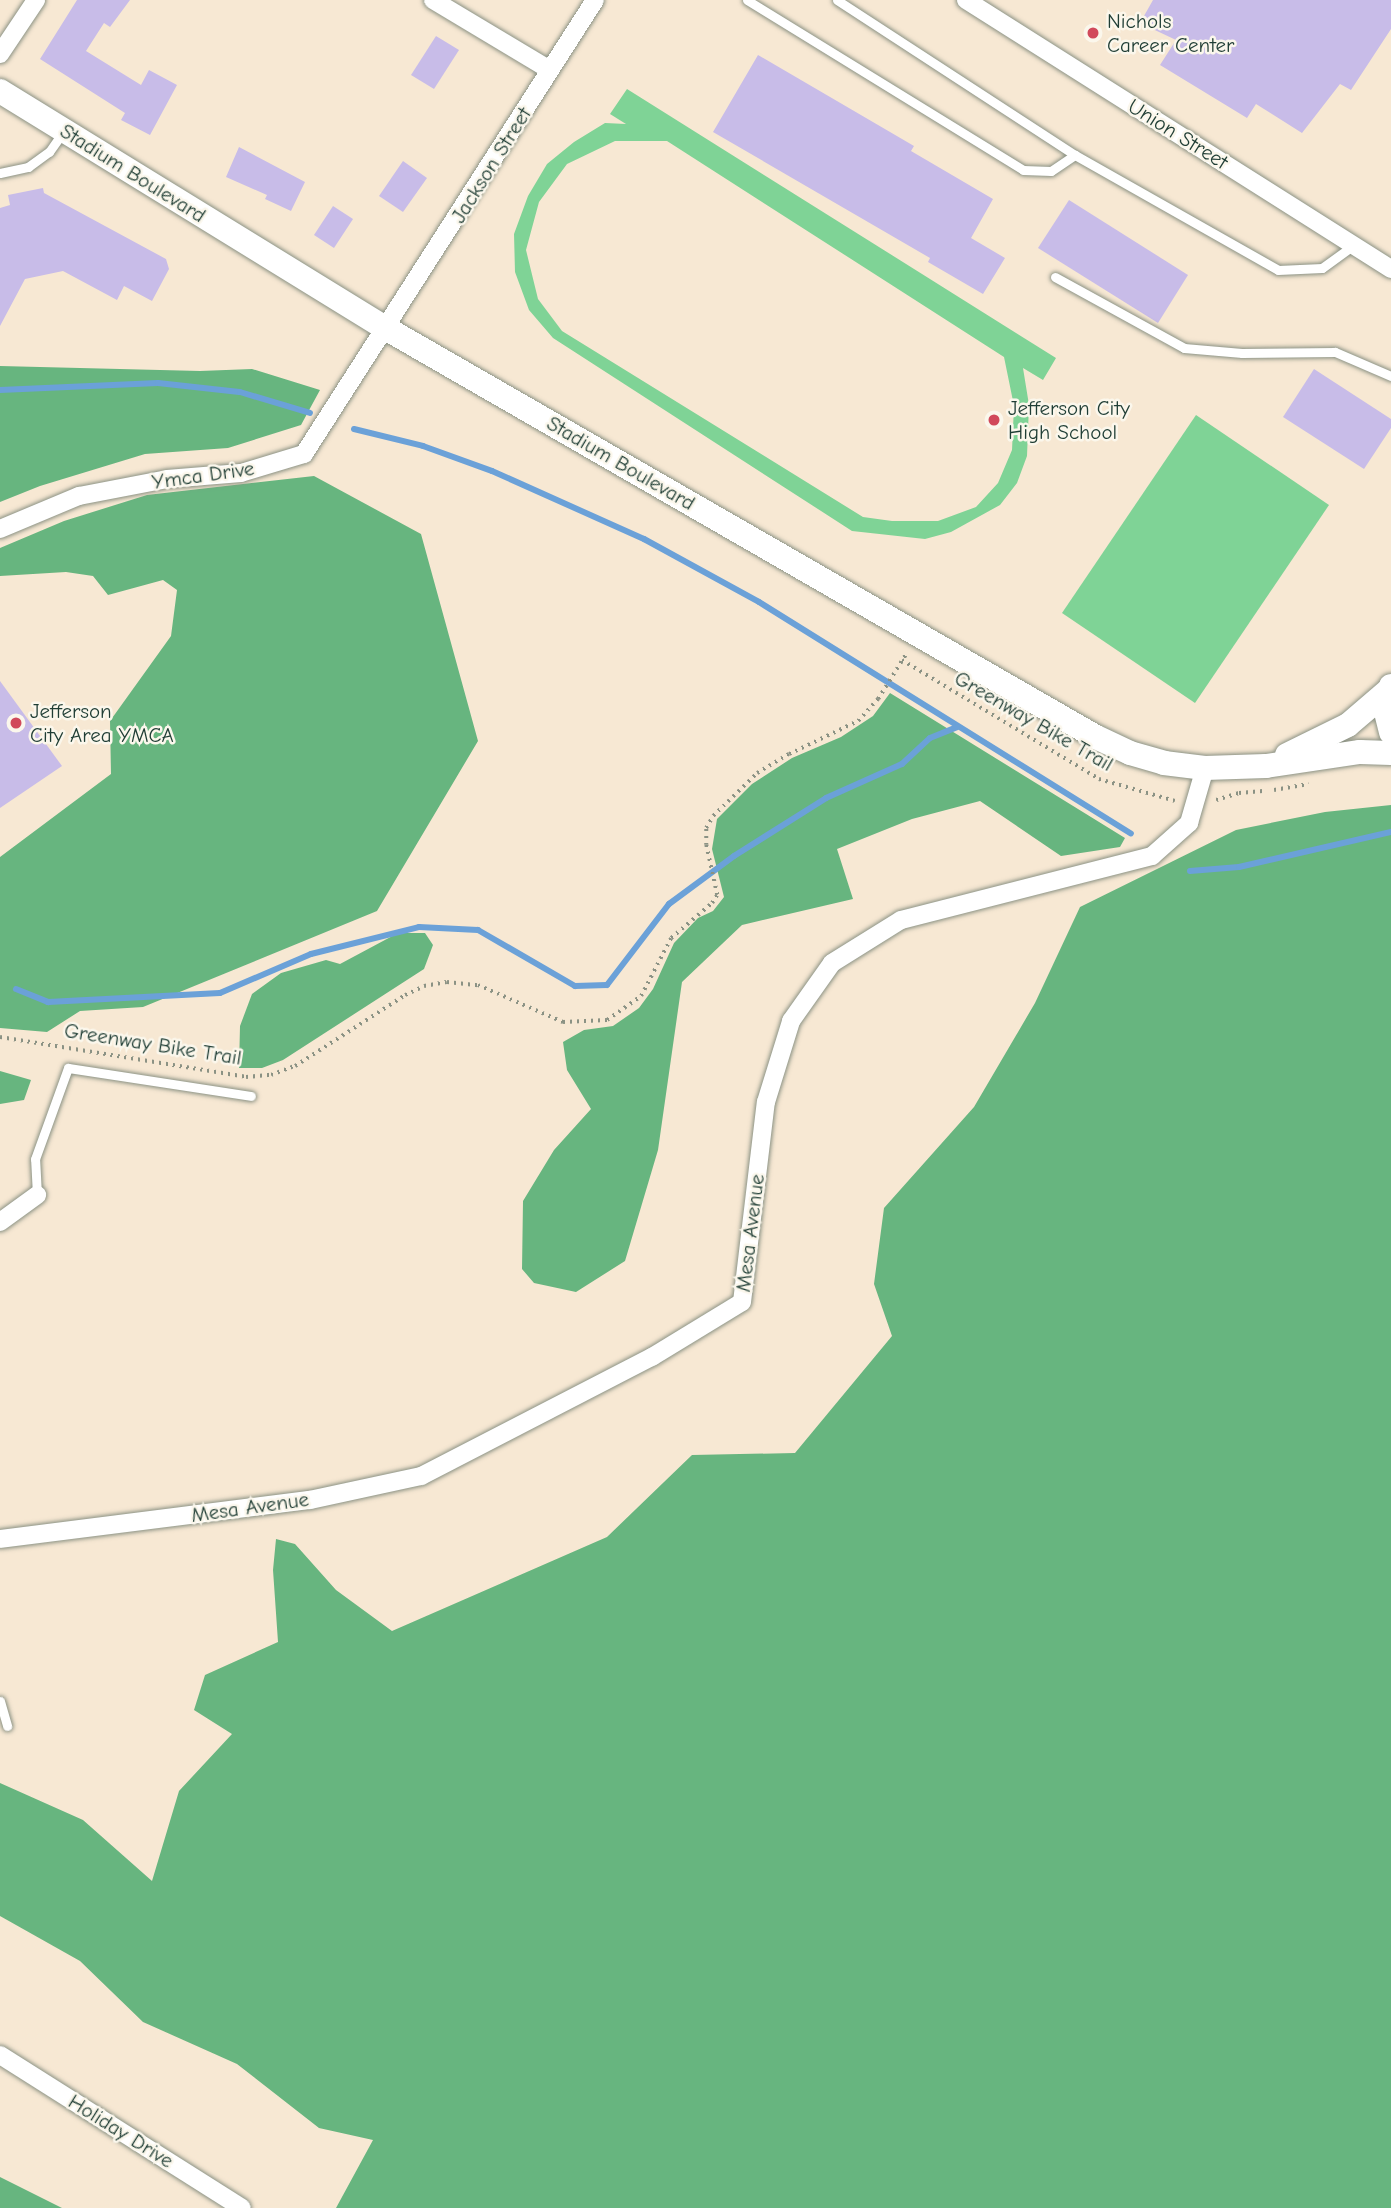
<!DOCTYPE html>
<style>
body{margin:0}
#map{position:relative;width:1391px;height:2208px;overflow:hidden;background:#f7e8d3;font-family:"Comic Neue",sans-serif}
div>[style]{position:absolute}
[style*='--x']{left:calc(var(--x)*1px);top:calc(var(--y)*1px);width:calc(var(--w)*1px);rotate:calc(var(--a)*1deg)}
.green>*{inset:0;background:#7fd396}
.forest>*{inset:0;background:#67b57f}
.stream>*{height:6px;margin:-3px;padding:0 3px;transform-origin:3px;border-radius:3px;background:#6ba1d8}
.building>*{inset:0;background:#c8bce8}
.path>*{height:3.5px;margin-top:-1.75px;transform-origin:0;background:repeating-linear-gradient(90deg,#8b9284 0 2px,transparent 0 7px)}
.roads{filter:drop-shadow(0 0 2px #8b9284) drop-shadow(0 0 2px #8b9284)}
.lane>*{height:9px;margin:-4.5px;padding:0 4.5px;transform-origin:4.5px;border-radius:4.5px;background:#fff}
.street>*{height:18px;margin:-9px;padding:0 9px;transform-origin:9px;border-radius:9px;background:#fff}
.secondary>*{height:24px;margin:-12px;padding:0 12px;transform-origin:12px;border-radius:12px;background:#fff}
.dots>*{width:19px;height:19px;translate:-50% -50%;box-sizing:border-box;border:4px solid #fbf7ec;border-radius:50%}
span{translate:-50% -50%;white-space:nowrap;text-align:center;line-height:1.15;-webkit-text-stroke:5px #fbf7ec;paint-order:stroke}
.poi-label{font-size:21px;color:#1f3d34}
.left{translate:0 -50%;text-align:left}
.street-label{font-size:21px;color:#1f3d34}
</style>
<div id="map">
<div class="green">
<div style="clip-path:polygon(evenodd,627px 89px,1056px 358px,1043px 380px,1023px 368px,1029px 405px,1027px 456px,1017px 483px,1000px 505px,951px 532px,925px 539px,852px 531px,553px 338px,529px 310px,515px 272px,514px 234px,528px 196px,547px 164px,574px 142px,605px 123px,626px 124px,610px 114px,627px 89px,615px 141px,667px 141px,1004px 357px,1014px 406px,1012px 450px,998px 483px,976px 507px,938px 521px,892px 521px,863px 517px,562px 331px,538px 299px,526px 250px,539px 202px,567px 164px,615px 141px)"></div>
<div style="clip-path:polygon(1196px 415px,1329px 505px,1195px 703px,1062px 613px)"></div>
</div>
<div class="forest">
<div style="clip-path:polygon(0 366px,200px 371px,252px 369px,320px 390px,301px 425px,228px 448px,145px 454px,40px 486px,0 502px)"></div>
<div style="clip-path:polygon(314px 476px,421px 534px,478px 741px,377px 911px,143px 1007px,80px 1011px,47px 1032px,0 1028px,0 857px,111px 774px,110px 721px,171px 636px,177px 590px,163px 580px,108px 595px,93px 576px,66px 572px,0 576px,0 548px,64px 521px,147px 495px)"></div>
<div style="clip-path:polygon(890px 693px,1125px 838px,1120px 847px,1061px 856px,980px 801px,912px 819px,837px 849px,853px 899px,742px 925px,682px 982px,658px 1150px,625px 1261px,576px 1292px,534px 1283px,522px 1269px,523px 1201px,554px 1150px,591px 1109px,567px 1070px,563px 1042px,584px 1030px,613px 1026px,639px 1008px,653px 989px,674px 943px,698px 918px,713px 911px,724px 897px,712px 849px,717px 819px,752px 784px,792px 758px,841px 737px,873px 716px)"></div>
<div style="clip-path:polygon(1391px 805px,1391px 2208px,336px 2208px,373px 2140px,319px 2128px,237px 2064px,143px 2022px,80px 1961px,0 1916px,0 1783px,83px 1820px,152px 1881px,179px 1791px,232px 1734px,194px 1710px,205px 1675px,278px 1642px,273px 1570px,276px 1539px,295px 1544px,336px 1590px,392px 1631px,607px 1537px,692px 1455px,795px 1453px,892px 1336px,874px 1284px,884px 1208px,974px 1107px,1035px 1003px,1080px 907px,1236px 830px,1325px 812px)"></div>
<div style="clip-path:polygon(398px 933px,425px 933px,433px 945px,424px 969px,283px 1060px,262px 1068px,239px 1068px,240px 1026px,252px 994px,281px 973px,326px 960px,340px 964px)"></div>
<div style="clip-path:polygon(0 1071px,31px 1080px,24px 1100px,0 1104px)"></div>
<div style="clip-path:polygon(0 2177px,62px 2208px,0 2208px)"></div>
</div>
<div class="stream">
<div style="--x:0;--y:390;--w:158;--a:-2.5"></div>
<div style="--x:158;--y:383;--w:82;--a:6.3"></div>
<div style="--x:240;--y:392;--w:73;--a:16.7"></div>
<div style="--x:354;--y:429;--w:71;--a:13.8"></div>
<div style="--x:423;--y:446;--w:73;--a:19.9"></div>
<div style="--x:492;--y:471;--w:167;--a:24.1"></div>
<div style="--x:644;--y:539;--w:131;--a:28.7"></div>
<div style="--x:759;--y:602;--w:438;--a:31.9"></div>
<div style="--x:1190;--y:871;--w:49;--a:-4.7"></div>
<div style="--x:1239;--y:867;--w:156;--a:-13"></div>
<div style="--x:16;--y:989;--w:35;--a:22"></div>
<div style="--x:48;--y:1002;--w:172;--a:-3"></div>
<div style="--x:220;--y:993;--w:99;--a:-23.2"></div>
<div style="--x:311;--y:954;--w:111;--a:-14"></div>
<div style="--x:419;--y:927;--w:59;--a:2.9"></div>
<div style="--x:478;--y:930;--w:112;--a:30"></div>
<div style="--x:575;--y:986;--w:32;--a:-2"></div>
<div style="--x:607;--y:985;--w:102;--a:-52.6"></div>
<div style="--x:669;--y:904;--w:81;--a:-36.4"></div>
<div style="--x:734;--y:856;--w:109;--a:-32.2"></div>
<div style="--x:826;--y:798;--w:83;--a:-24.1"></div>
<div style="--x:902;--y:764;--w:38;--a:-43"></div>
<div style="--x:930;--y:738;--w:29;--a:-22"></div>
</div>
<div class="building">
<div style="clip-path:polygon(77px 0,130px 0,110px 27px,104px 23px,86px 51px,141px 85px,149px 70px,177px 85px,150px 135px,121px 120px,125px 113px,40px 59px)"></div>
<div style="clip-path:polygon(1153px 0,1391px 0,1391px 29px,1351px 90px,1340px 84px,1302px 133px,1256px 104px,1247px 118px,1160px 65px,1176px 40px,1140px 23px)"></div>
<div style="clip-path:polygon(436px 36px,459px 50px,434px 89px,411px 75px)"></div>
<div style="clip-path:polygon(758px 55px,914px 146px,911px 151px,993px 199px,971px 238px,1005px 258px,983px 294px,928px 262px,930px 258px,713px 132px)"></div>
<div style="clip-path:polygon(239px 147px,305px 182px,291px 211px,265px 199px,267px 195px,226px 177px)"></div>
<div style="clip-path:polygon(403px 161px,427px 178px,403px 212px,379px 196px)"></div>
<div style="clip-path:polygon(43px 188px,44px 193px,166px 259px,169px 269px,152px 301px,124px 286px,117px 300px,63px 271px,25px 279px,0 326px,0 208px,10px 205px,8px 195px)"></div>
<div style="clip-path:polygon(1069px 200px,1188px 275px,1158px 323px,1038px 248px)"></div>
<div style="clip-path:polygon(333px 206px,353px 219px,334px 248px,314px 235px)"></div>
<div style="clip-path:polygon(1314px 369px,1391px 419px,1391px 428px,1364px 469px,1283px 417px)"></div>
<div style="clip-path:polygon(0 681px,62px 766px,0 808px)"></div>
</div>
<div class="path">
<div style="--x:902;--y:660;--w:230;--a:31.1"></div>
<div style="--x:1099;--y:779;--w:79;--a:16.1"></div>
<div style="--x:1274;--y:790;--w:35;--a:-10"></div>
<div style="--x:1216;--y:800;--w:24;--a:-17"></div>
<div style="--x:1239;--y:793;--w:24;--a:-5"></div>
<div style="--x:0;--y:1037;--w:249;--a:9.2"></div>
<div style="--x:246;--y:1077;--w:25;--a:-5"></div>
<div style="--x:271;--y:1075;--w:26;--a:-21"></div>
<div style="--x:295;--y:1066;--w:131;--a:-32.8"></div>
<div style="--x:405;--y:995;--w:21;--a:-25"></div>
<div style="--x:424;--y:986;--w:23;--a:-10"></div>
<div style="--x:447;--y:982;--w:31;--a:6"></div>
<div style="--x:478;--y:985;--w:93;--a:23.5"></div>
<div style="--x:563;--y:1022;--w:44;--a:-2.6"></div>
<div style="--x:607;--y:1020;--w:42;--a:-35.2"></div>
<div style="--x:641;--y:996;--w:65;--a:-62.7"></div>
<div style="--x:671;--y:938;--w:54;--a:-40.5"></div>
<div style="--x:712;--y:903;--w:9;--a:-58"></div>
<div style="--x:717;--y:895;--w:51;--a:-102.4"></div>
<div style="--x:706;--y:845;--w:17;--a:-90"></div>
<div style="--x:706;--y:828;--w:14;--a:-60"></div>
<div style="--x:713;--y:816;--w:62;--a:-44.3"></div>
<div style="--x:757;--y:773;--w:37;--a:-31"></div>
<div style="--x:789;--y:754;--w:76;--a:-25.6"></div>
<div style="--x:858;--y:721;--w:30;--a:-48"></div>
<div style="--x:878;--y:699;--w:53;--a:-58.1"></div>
</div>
<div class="roads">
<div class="lane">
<div style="--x:747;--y:0;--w:324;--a:31.6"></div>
<div style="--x:1023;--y:170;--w:28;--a:2"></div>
<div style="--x:1051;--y:171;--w:29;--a:-34"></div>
<div style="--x:837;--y:0;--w:284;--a:33.1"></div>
<div style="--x:1075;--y:155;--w:233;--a:29.5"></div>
<div style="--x:1278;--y:270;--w:44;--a:-2.6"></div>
<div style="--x:1322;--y:268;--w:39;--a:-36"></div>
<div style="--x:0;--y:173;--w:29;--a:-12"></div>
<div style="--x:28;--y:167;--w:26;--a:-36"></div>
<div style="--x:49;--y:152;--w:24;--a:-55"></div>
<div style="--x:1055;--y:277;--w:147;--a:28.8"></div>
<div style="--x:1184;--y:348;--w:58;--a:4.9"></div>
<div style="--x:1242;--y:353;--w:93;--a:-0.6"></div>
<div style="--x:1335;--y:352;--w:61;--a:23.2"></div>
<div style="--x:37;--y:1195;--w:36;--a:-93"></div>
<div style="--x:35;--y:1159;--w:97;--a:-70.1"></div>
<div style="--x:68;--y:1068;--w:185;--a:8.7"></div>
<div style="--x:0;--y:1701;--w:26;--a:74"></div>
</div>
<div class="street">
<div style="--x:433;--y:0;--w:136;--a:30.9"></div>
<div style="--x:966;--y:0;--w:503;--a:32.33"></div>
<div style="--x:0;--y:54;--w:65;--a:-56.3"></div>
<div style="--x:0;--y:529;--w:86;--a:-22.7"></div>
<div style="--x:79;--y:496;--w:90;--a:-10.9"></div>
<div style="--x:167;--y:479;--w:74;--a:-4.6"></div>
<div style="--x:241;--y:473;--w:66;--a:-16.8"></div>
<div style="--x:304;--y:454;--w:539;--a:-57.34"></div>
<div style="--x:0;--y:1222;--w:46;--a:-36.1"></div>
<div style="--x:0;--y:1539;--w:312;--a:-7.2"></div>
<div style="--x:310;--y:1500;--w:114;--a:-12.2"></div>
<div style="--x:421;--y:1476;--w:260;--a:-27.3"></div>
<div style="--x:652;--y:1357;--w:105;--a:-31.4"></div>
<div style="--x:742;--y:1302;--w:201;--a:-83.2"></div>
<div style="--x:766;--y:1102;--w:85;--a:-72.8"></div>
<div style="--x:791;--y:1021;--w:71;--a:-54.7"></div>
<div style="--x:832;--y:963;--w:81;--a:-31.9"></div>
<div style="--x:901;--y:920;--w:259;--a:-14.3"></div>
<div style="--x:1152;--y:856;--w:50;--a:-41.7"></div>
<div style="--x:1189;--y:823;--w:57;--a:-73.8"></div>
<div style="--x:0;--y:2055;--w:286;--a:32.3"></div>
</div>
<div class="secondary">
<div style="--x:0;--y:91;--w:454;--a:31.6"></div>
<div style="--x:387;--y:329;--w:818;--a:29.92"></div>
<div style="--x:1096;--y:737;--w:38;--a:25"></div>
<div style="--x:1130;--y:753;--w:35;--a:16"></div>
<div style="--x:1164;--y:763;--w:41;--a:7"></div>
<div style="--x:1205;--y:768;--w:61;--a:-1.9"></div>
<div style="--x:1266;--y:766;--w:95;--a:-8.5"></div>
<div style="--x:1360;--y:752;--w:31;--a:2"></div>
<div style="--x:1391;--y:686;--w:23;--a:105"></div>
<div style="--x:1385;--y:708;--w:25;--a:76"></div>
<div style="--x:1287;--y:755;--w:68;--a:-26.2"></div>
<div style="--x:1348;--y:725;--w:54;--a:-40.5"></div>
</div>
</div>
<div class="dots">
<div style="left:1093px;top:33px;background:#d1495b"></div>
<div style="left:994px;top:420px;background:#d1495b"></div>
<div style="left:16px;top:723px;background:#d1495b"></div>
</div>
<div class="poi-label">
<span class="left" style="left:1107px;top:33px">Nichols<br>Career Center</span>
<span class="left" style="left:1008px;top:420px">Jefferson City<br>High School</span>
<span class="left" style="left:30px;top:723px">Jefferson<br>City Area YMCA</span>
</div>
<div class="street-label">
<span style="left:1178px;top:134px;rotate:32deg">Union Street</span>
<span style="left:491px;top:165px;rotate:-58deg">Jackson Street</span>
<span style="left:133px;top:173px;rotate:32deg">Stadium Boulevard</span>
<span style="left:621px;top:463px;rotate:30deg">Stadium Boulevard</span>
<span style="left:203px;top:475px;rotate:-8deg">Ymca Drive</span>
<span style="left:1034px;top:721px;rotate:30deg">Greenway Bike Trail</span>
<span style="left:153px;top:1044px;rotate:9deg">Greenway Bike Trail</span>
<span style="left:750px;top:1233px;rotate:-83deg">Mesa Avenue</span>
<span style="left:250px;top:1507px;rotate:-8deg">Mesa Avenue</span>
<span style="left:121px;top:2131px;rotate:32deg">Holiday Drive</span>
</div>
</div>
